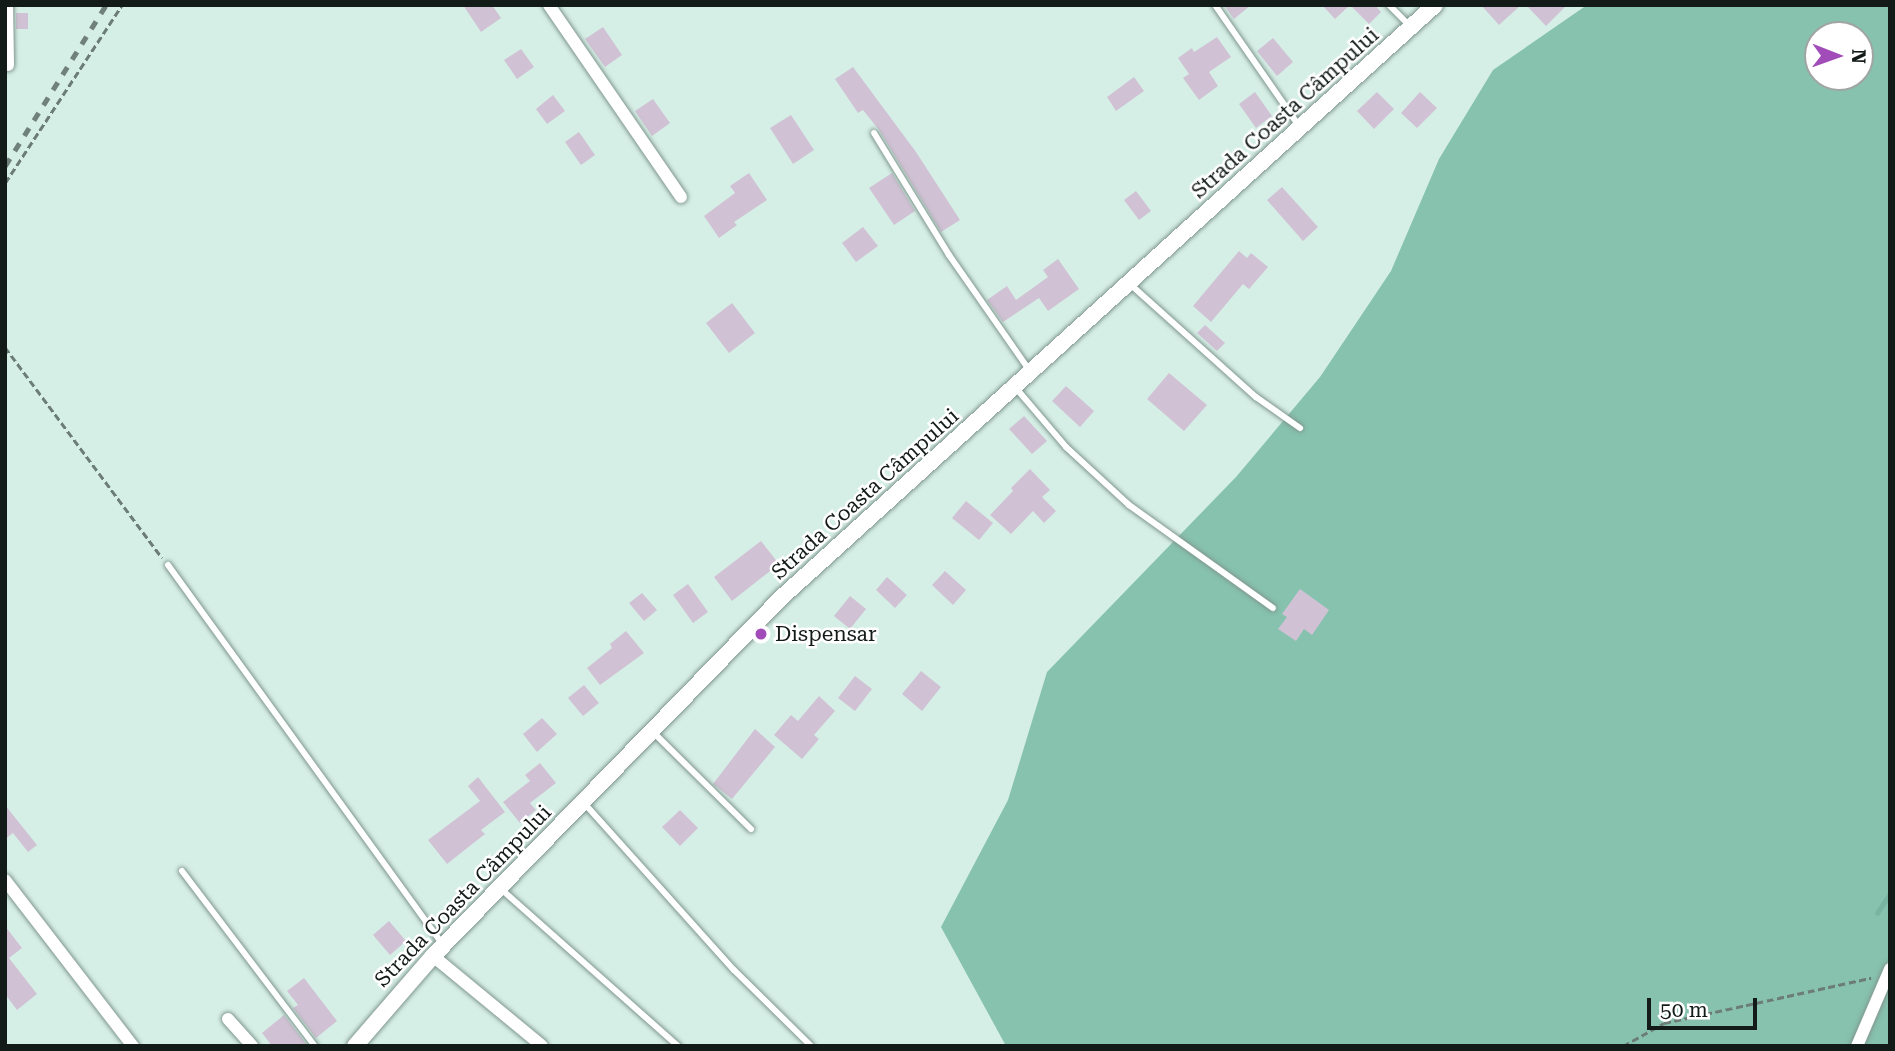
<!DOCTYPE html>
<meta charset="utf-8">
<style>
body{margin:0}
#map{position:relative;width:1895px;height:1051px;overflow:hidden;background:#d6efe6;font-family:"Roboto Serif",serif}
div>[style]{position:absolute}
[style*='--x']{left:calc(var(--x)*1px);top:calc(var(--y)*1px);width:calc(var(--w)*1px);rotate:calc(var(--a)*1deg)}
.forest>*{inset:0;background:#86c2ae}
.stream>*{height:4.5px;margin:-2.25px;padding:0 2.25px;transform-origin:2.25px;border-radius:2.25px;background:#78b4a1}
.building>*{inset:0;background:#d0c2d4}
.path>*{height:2.5px;margin-top:-1.25px;transform-origin:0;background:repeating-linear-gradient(90deg,#6c7d77 0 7px,transparent 0 10.5px)}
.roads{filter:drop-shadow(0 0 2px #80978f) drop-shadow(0 0 2px #80978f)}
.service>*{height:6px;margin:-3px;padding:0 3px;transform-origin:3px;border-radius:3px;background:#fff}
.minor>*{height:12px;margin:-6px;padding:0 6px;transform-origin:6px;border-radius:6px;background:#fff}
.tertiary>*{height:16px;margin:-8px;padding:0 8px;transform-origin:8px;border-radius:8px;background:#fff}
.rail>*{height:4.5px;margin-top:-2.25px;transform-origin:0;background:repeating-linear-gradient(90deg,#70807a 0 9px,transparent 0 18px)}
.dots>*{width:19px;height:19px;translate:-50% -50%;box-sizing:border-box;border:4px solid #fff;border-radius:50%}
span{translate:-50% -50%;white-space:nowrap;text-align:center;line-height:1.15;-webkit-text-stroke:5px #fff;paint-order:stroke}
.street-label{font-size:21px;color:#121b18}
.poi-label{font-size:21px;color:#121b18}
.left{translate:0 -50%;text-align:left}
.frame{position:absolute;inset:0;border:7px solid #121b18;pointer-events:none}
.north{position:absolute;left:1804px;top:21px;width:70px;height:70px;box-sizing:border-box;background:#fff;border:2px solid #a0a4a3;border-radius:50%;rotate:91deg;font-size:19px;font-weight:700;line-height:28px;text-align:center;color:#121b18}
.north::after{content:'';display:block;margin:auto;width:24px;height:32px;background:#a24cb9;clip-path:polygon(50% 0,100% 100%,50% 72%,0 100%)}
.scale{position:absolute;left:1647px;top:998px;width:110px;height:32px;box-sizing:border-box;border:4px solid #121b18;border-top:0;padding-left:9px;font-size:21px;line-height:24px;white-space:nowrap;color:#121b18;-webkit-text-stroke:5px #fff;paint-order:stroke}
</style>
<div id="map">
<div class="forest">
<div style="clip-path:polygon(evenodd,1587px 5px,1890px 5px,1890px 1046px,1006px 1046px,941px 927px,1008px 800px,1047px 672px,1236px 477px,1320px 377px,1391px 271px,1439px 159px,1493px 70px,1587px 5px,1818px 35px,1860px 35px,1860px 77px,1818px 77px,1818px 35px)"></div>
</div>
<div class="stream">
<div style="--x:1877;--y:913;--w:23;--a:-56"></div>
</div>
<div class="building">
<div style="clip-path:polygon(463px 5px,492px 5px,501px 18px,481px 32px)"></div>
<div style="clip-path:polygon(1224px 5px,1251px 5px,1234px 19px)"></div>
<div style="clip-path:polygon(1322px 5px,1350px 5px,1335px 19px)"></div>
<div style="clip-path:polygon(1350px 5px,1375px 5px,1381px 12px,1369px 24px)"></div>
<div style="clip-path:polygon(1481px 5px,1521px 5px,1499px 25px)"></div>
<div style="clip-path:polygon(1526px 5px,1567px 5px,1546px 26px)"></div>
<div style="clip-path:polygon(16px 13px,28px 13px,28px 29px,16px 29px)"></div>
<div style="clip-path:polygon(603px 27px,622px 55px,605px 67px,585px 39px)"></div>
<div style="clip-path:polygon(1217px 37px,1231px 57px,1209px 72px,1218px 86px,1199px 100px,1183px 78px,1189px 74px,1178px 58px,1192px 48px,1194px 52px)"></div>
<div style="clip-path:polygon(1273px 38px,1293px 62px,1277px 76px,1257px 51px)"></div>
<div style="clip-path:polygon(521px 49px,534px 67px,517px 79px,504px 60px)"></div>
<div style="clip-path:polygon(853px 67px,916px 152px,960px 220px,941px 232px,879px 130px,863px 110px,858px 113px,835px 79px)"></div>
<div style="clip-path:polygon(1134px 77px,1144px 91px,1116px 111px,1107px 97px)"></div>
<div style="clip-path:polygon(1255px 92px,1272px 116px,1256px 128px,1239px 104px)"></div>
<div style="clip-path:polygon(1377px 92px,1394px 109px,1374px 129px,1357px 111px)"></div>
<div style="clip-path:polygon(1420px 92px,1437px 108px,1417px 128px,1401px 113px)"></div>
<div style="clip-path:polygon(553px 95px,565px 111px,547px 124px,536px 109px)"></div>
<div style="clip-path:polygon(653px 99px,670px 123px,652px 136px,635px 111px)"></div>
<div style="clip-path:polygon(791px 115px,814px 150px,793px 164px,770px 128px)"></div>
<div style="clip-path:polygon(579px 132px,595px 155px,581px 165px,565px 142px)"></div>
<div style="clip-path:polygon(749px 173px,767px 200px,734px 222px,737px 225px,719px 238px,704px 216px,735px 193px,730px 186px)"></div>
<div style="clip-path:polygon(892px 173px,915px 211px,894px 225px,869px 188px)"></div>
<div style="clip-path:polygon(1282px 187px,1318px 227px,1303px 241px,1267px 200px)"></div>
<div style="clip-path:polygon(1136px 191px,1151px 211px,1139px 220px,1124px 200px)"></div>
<div style="clip-path:polygon(863px 227px,878px 246px,856px 262px,842px 243px)"></div>
<div style="clip-path:polygon(1239px 251px,1247px 258px,1251px 253px,1268px 267px,1249px 289px,1243px 284px,1211px 322px,1193px 306px)"></div>
<div style="clip-path:polygon(1058px 259px,1079px 289px,1048px 311px,1039px 298px,1003px 322px,987px 300px,1007px 286px,1016px 300px,1048px 277px,1043px 270px)"></div>
<div style="clip-path:polygon(732px 303px,755px 333px,729px 353px,706px 323px)"></div>
<div style="clip-path:polygon(1205px 325px,1225px 343px,1217px 351px,1197px 333px)"></div>
<div style="clip-path:polygon(1169px 373px,1207px 405px,1184px 431px,1147px 399px)"></div>
<div style="clip-path:polygon(1066px 386px,1094px 411px,1080px 427px,1052px 401px)"></div>
<div style="clip-path:polygon(1024px 416px,1047px 441px,1032px 454px,1009px 429px)"></div>
<div style="clip-path:polygon(1030px 469px,1050px 490px,1042px 497px,1056px 511px,1044px 523px,1033px 511px,1011px 534px,990px 515px,1013px 491px,1011px 488px)"></div>
<div style="clip-path:polygon(966px 501px,993px 523px,979px 540px,952px 518px)"></div>
<div style="clip-path:polygon(761px 541px,779px 564px,732px 601px,714px 577px)"></div>
<div style="clip-path:polygon(945px 571px,966px 590px,953px 605px,932px 585px)"></div>
<div style="clip-path:polygon(887px 577px,907px 595px,895px 608px,876px 590px)"></div>
<div style="clip-path:polygon(688px 584px,708px 612px,693px 623px,673px 595px)"></div>
<div style="clip-path:polygon(1300px 589px,1329px 610px,1312px 635px,1304px 629px,1296px 641px,1278px 629px,1287px 617px,1282px 614px)"></div>
<div style="clip-path:polygon(642px 593px,657px 610px,644px 621px,629px 603px)"></div>
<div style="clip-path:polygon(850px 596px,866px 609px,850px 629px,834px 616px)"></div>
<div style="clip-path:polygon(626px 631px,644px 653px,600px 685px,587px 668px,612px 648px,610px 644px)"></div>
<div style="clip-path:polygon(921px 671px,941px 687px,922px 711px,902px 694px)"></div>
<div style="clip-path:polygon(855px 676px,872px 689px,855px 711px,838px 698px)"></div>
<div style="clip-path:polygon(584px 685px,599px 703px,583px 716px,568px 698px)"></div>
<div style="clip-path:polygon(819px 696px,835px 711px,814px 735px,819px 739px,802px 759px,774px 735px,791px 715px,798px 721px)"></div>
<div style="clip-path:polygon(542px 718px,557px 734px,537px 752px,523px 734px)"></div>
<div style="clip-path:polygon(755px 729px,775px 747px,732px 799px,713px 784px)"></div>
<div style="clip-path:polygon(540px 763px,556px 783px,530px 803px,536px 810px,520px 823px,503px 802px,530px 781px,525px 775px)"></div>
<div style="clip-path:polygon(478px 777px,505px 812px,481px 830px,485px 834px,447px 864px,428px 840px,480px 801px,468px 786px)"></div>
<div style="clip-path:polygon(5px 805px,37px 845px,28px 852px,13px 833px,5px 839px)"></div>
<div style="clip-path:polygon(680px 810px,698px 828px,680px 846px,662px 827px)"></div>
<div style="clip-path:polygon(389px 921px,406px 941px,390px 955px,373px 935px)"></div>
<div style="clip-path:polygon(5px 926px,22px 948px,9px 958px,37px 994px,17px 1010px,5px 994px)"></div>
<div style="clip-path:polygon(304px 978px,337px 1021px,316px 1038px,293px 1008px,298px 1005px,287px 991px)"></div>
<div style="clip-path:polygon(284px 1015px,307px 1045px,305px 1046px,272px 1046px,262px 1033px)"></div>
</div>
<div class="path">
<div style="--x:5;--y:183;--w:213;--a:-56.7"></div>
<div style="--x:5;--y:347;--w:263;--a:53.3"></div>
<div style="--x:1623;--y:1046;--w:47;--a:-29.3"></div>
<div style="--x:1664;--y:1023;--w:212;--a:-12.3"></div>
</div>
<div class="roads">
<div class="service">
<div style="--x:1215;--y:5;--w:147;--a:55.2"></div>
<div style="--x:1389;--y:5;--w:30;--a:45"></div>
<div style="--x:874;--y:133;--w:143;--a:58.4"></div>
<div style="--x:949;--y:255;--w:141;--a:55.1"></div>
<div style="--x:1131;--y:285;--w:168;--a:41.9"></div>
<div style="--x:1256;--y:397;--w:54;--a:35.2"></div>
<div style="--x:1015;--y:387;--w:79;--a:49.6"></div>
<div style="--x:1066;--y:447;--w:86;--a:42.6"></div>
<div style="--x:1129;--y:505;--w:177;--a:35.6"></div>
<div style="--x:168;--y:565;--w:467;--a:54.1"></div>
<div style="--x:653;--y:732;--w:138;--a:44.7"></div>
<div style="--x:584;--y:803;--w:224;--a:48.1"></div>
<div style="--x:734;--y:970;--w:108;--a:44.6"></div>
<div style="--x:182;--y:871;--w:220;--a:52.8"></div>
<div style="--x:501;--y:889;--w:237;--a:41.6"></div>
</div>
<div class="minor">
<div style="--x:7;--y:5;--w:60;--a:89"></div>
<div style="--x:549;--y:5;--w:233;--a:55.5"></div>
<div style="--x:5;--y:880;--w:210;--a:52.4"></div>
<div style="--x:433;--y:956;--w:141;--a:39.5"></div>
<div style="--x:228;--y:1019;--w:36;--a:48"></div>
<div style="--x:1857;--y:1046;--w:84;--a:-66.8"></div>
</div>
<div class="tertiary">
<div style="--x:355;--y:1046;--w:119;--a:-49.1"></div>
<div style="--x:433;--y:956;--w:501;--a:-45.81"></div>
<div style="--x:782;--y:597;--w:881;--a:-42.19"></div>
</div>
</div>
<div class="rail">
<div style="--x:5;--y:166;--w:190;--a:-57.9"></div>
</div>
<div class="dots">
<div style="left:761px;top:634px;background:#a24cb9"></div>
</div>
<div class="street-label">
<span style="left:1285px;top:113px;rotate:-42deg">Strada Coasta Câmpului</span>
<span style="left:865px;top:494px;rotate:-42deg">Strada Coasta Câmpului</span>
<span style="left:463px;top:896px;rotate:-46deg">Strada Coasta Câmpului</span>
</div>
<div class="poi-label">
<span class="left" style="left:775px;top:634px">Dispensar</span>
</div>
<div class="frame"></div>
<div class="north">N</div>
<div class="scale">50 m</div>
</div>
